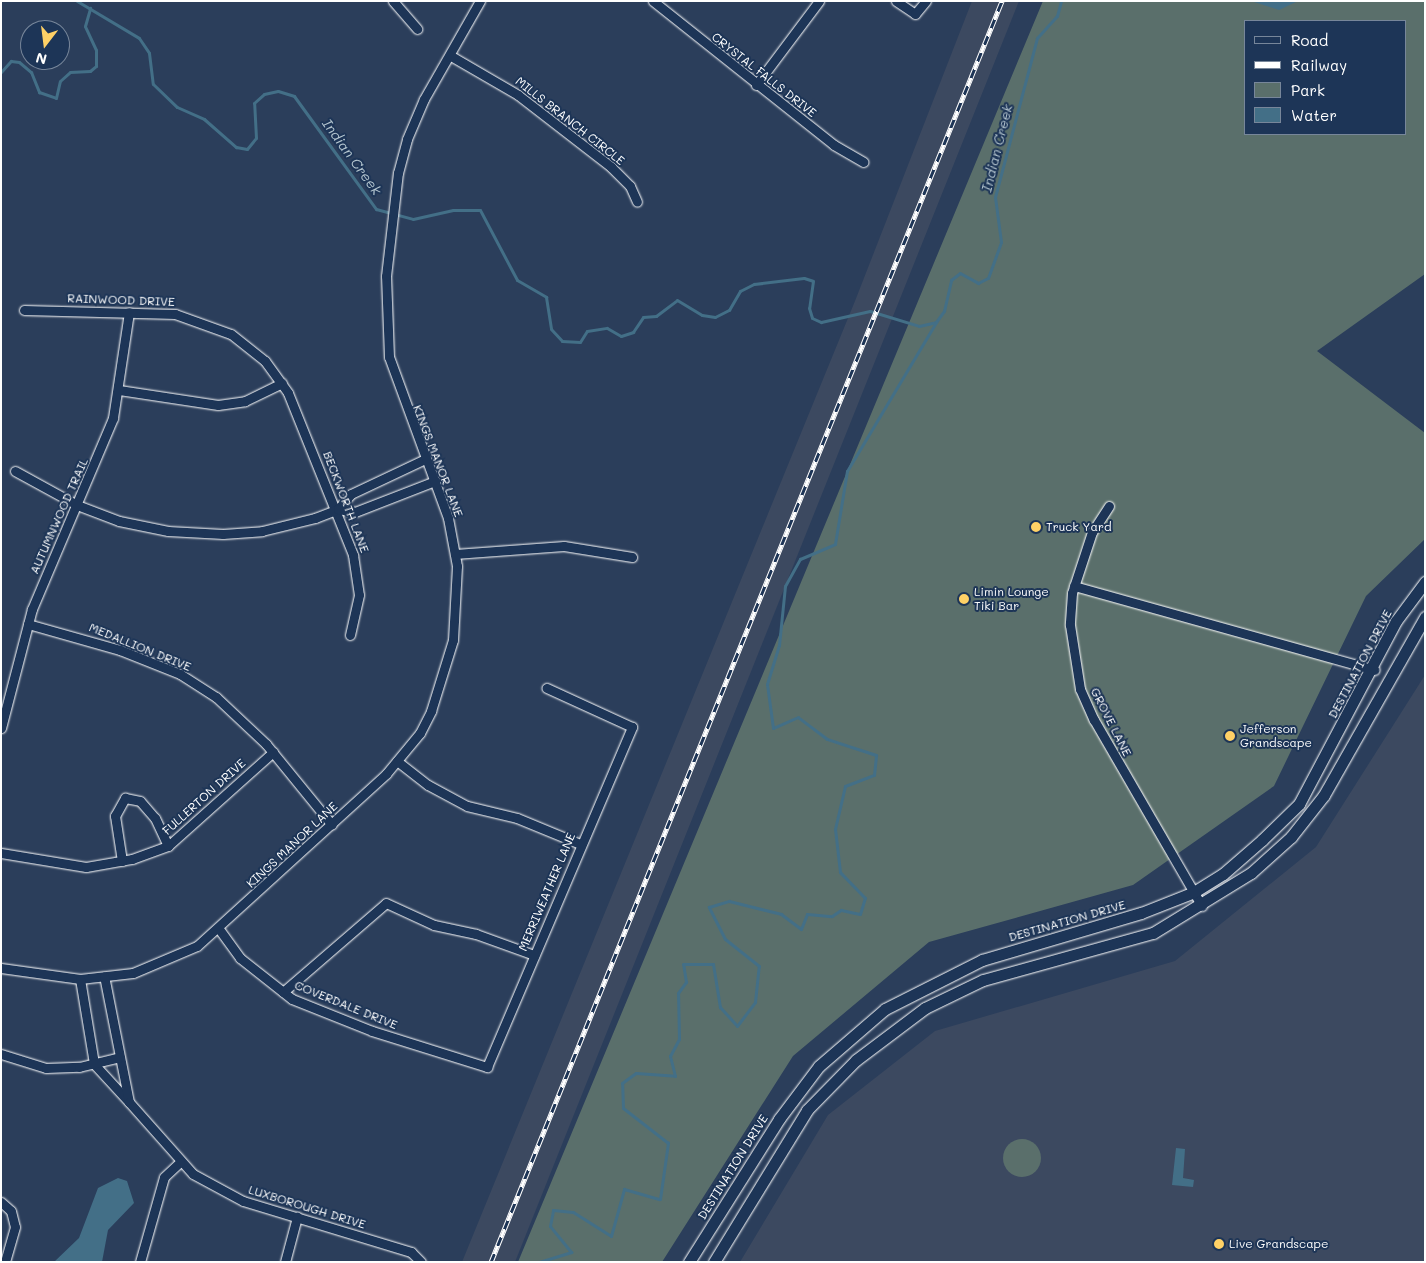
<!DOCTYPE html>
<style>
body{margin:0}
#map{position:relative;width:1426px;height:1263px;overflow:hidden;background:#2b3e5b;font-family:Mali,sans-serif}
div>[style]{position:absolute}
[style*='--x']{left:calc(var(--x)*1px);top:calc(var(--y)*1px);width:calc(var(--w)*1px);rotate:calc(var(--a)*1deg)}
.built>*{inset:0;background:#3c4960}
.green>*{inset:0;background:#5a6f6b}
.round{border-radius:50%}
.water>*{inset:0;background:#436f87}
.stream>*{height:3px;margin:-1.5px;padding:0 1.5px;transform-origin:1.5px;border-radius:1.5px;background:#436f87}
.roads{filter:drop-shadow(0 0 1px #fff) drop-shadow(0 0 1px #fff)}
.minor>*{height:9px;margin:-4.5px;padding:0 4.5px;transform-origin:4.5px;border-radius:4.5px;background:#1d3557}
.tertiary>*{height:11px;margin:-5.5px;padding:0 5.5px;transform-origin:5.5px;border-radius:5.5px;background:#1d3557}
.rail>*{height:5px;margin-top:-2.5px;transform-origin:0;background:repeating-linear-gradient(90deg,#1d3557 0 9px,#fff 0 18px);box-sizing:border-box;border-block:1px solid #fff}
.dots>*{width:14px;height:14px;translate:-50% -50%;box-sizing:border-box;border:2px solid #1d3557;border-radius:50%}
span{translate:-50% -50%;white-space:nowrap;text-align:center;line-height:1.15;-webkit-text-stroke:4px #1d3557;paint-order:stroke}
.street-label{font-size:12px;color:#fff}
.poi-label{font-size:12px;color:#fff}
.left{translate:0 -50%;text-align:left}
.water-label{font-size:14px;color:#b4c5cf;font-style:italic}
.frame{position:absolute;inset:0;border:2px solid #fff;pointer-events:none}
.legend{position:absolute;left:1244px;top:20px;width:162px;height:115px;box-sizing:border-box;background:#1d3557;border:1px solid #77869a;margin:0;padding:6px 9px;list-style:none;font-size:15px;color:#fff}
.legend li{display:flex;align-items:center;gap:10px;height:25px}
.legend b{width:25px;border:1px solid #77869a}
.north{position:absolute;left:20px;top:20px;width:50px;height:50px;box-sizing:border-box;background:#1d3557;border:1px solid #77869a;border-radius:50%;rotate:195deg;font-size:14px;font-weight:700;line-height:20px;text-align:center;color:#fff}
.north::after{content:'';display:block;margin:auto;width:18px;height:22px;background:#ffd166;clip-path:polygon(50% 0,100% 100%,50% 72%,0 100%)}
</style>
<div id="map">
<div class="built">
<div style="clip-path:polygon(972px 1px,1019px 1px,515px 1262px,462px 1262px,855px 301px)"></div>
<div style="clip-path:polygon(1425px 675px,1425px 1262px,740px 1262px,828px 1115px,935px 1031px,1175px 961px,1316px 847px)"></div>
</div>
<div class="green">
<div style="clip-path:polygon(evenodd,1043px 1px,1425px 1px,1425px 274px,1317px 351px,1425px 433px,1425px 539px,1366px 596px,1274px 786px,1133px 885px,929px 942px,793px 1056px,662px 1262px,518px 1262px,1043px 1px,1245px 21px,1405px 21px,1405px 134px,1245px 134px,1245px 21px)"></div>
<div class="round" style="left:1003px;top:1139px;width:38px;height:38px"></div>
</div>
<div class="water">
<div style="clip-path:polygon(1251px 1px,1298px 1px,1279px 10px)"></div>
<div style="clip-path:polygon(1176px 1148px,1185px 1149px,1183px 1178px,1194px 1180px,1193px 1187px,1172px 1185px)"></div>
<div style="clip-path:polygon(118px 1178px,127px 1181px,134px 1203px,108px 1230px,102px 1262px,54px 1262px,79px 1238px,98px 1188px)"></div>
</div>
<div class="stream">
<div style="--x:77;--y:1;--w:72;--a:30.8"></div>
<div style="--x:139;--y:38;--w:18;--a:56"></div>
<div style="--x:149;--y:53;--w:31;--a:83"></div>
<div style="--x:153;--y:84;--w:33;--a:44"></div>
<div style="--x:177;--y:107;--w:30;--a:24"></div>
<div style="--x:204;--y:119;--w:43;--a:41.2"></div>
<div style="--x:236;--y:147;--w:11;--a:10"></div>
<div style="--x:247;--y:149;--w:14;--a:-51"></div>
<div style="--x:256;--y:138;--w:35;--a:-93"></div>
<div style="--x:254;--y:103;--w:13;--a:-42"></div>
<div style="--x:264;--y:94;--w:14;--a:-12"></div>
<div style="--x:278;--y:91;--w:17;--a:17"></div>
<div style="--x:294;--y:96;--w:140;--a:54"></div>
<div style="--x:376;--y:209;--w:38;--a:15"></div>
<div style="--x:413;--y:219;--w:41;--a:-12.7"></div>
<div style="--x:453;--y:210;--w:27;--a:0"></div>
<div style="--x:480;--y:210;--w:79;--a:62.1"></div>
<div style="--x:517;--y:280;--w:34;--a:30"></div>
<div style="--x:546;--y:297;--w:32;--a:81"></div>
<div style="--x:551;--y:329;--w:16;--a:47"></div>
<div style="--x:562;--y:341;--w:18;--a:3"></div>
<div style="--x:580;--y:342;--w:13;--a:-58"></div>
<div style="--x:587;--y:331;--w:20;--a:-9"></div>
<div style="--x:607;--y:328;--w:16;--a:30"></div>
<div style="--x:621;--y:336;--w:13;--a:-18"></div>
<div style="--x:633;--y:332;--w:18;--a:-56"></div>
<div style="--x:643;--y:317;--w:13;--a:-4"></div>
<div style="--x:656;--y:316;--w:26;--a:-37"></div>
<div style="--x:677;--y:300;--w:29;--a:31"></div>
<div style="--x:702;--y:315;--w:13;--a:9"></div>
<div style="--x:715;--y:317;--w:16;--a:-27"></div>
<div style="--x:729;--y:310;--w:22;--a:-60"></div>
<div style="--x:740;--y:291;--w:16;--a:-27"></div>
<div style="--x:754;--y:284;--w:50;--a:-6.8"></div>
<div style="--x:804;--y:278;--w:9;--a:18"></div>
<div style="--x:813;--y:281;--w:27;--a:98"></div>
<div style="--x:809;--y:308;--w:10;--a:73"></div>
<div style="--x:812;--y:318;--w:10;--a:24"></div>
<div style="--x:821;--y:322;--w:50;--a:-12.7"></div>
<div style="--x:870;--y:311;--w:51;--a:17"></div>
<div style="--x:919;--y:326;--w:17;--a:-13"></div>
<div style="--x:936;--y:322;--w:14;--a:-54"></div>
<div style="--x:944;--y:311;--w:32;--a:-77"></div>
<div style="--x:951;--y:280;--w:11;--a:-38"></div>
<div style="--x:960;--y:273;--w:21;--a:29"></div>
<div style="--x:978;--y:283;--w:11;--a:-27"></div>
<div style="--x:988;--y:278;--w:38;--a:-70"></div>
<div style="--x:1001;--y:242;--w:45;--a:-97.6"></div>
<div style="--x:995;--y:197;--w:164;--a:-75.2"></div>
<div style="--x:1037;--y:38;--w:30;--a:-48"></div>
<div style="--x:1057;--y:16;--w:16;--a:-75"></div>
<div style="--x:1;--y:72;--w:15;--a:-48"></div>
<div style="--x:11;--y:61;--w:8;--a:7"></div>
<div style="--x:19;--y:62;--w:16;--a:40"></div>
<div style="--x:31;--y:72;--w:22;--a:68"></div>
<div style="--x:39;--y:92;--w:18;--a:19"></div>
<div style="--x:56;--y:98;--w:17;--a:-77"></div>
<div style="--x:60;--y:81;--w:13;--a:-42"></div>
<div style="--x:70;--y:72;--w:20;--a:-3"></div>
<div style="--x:90;--y:71;--w:8;--a:-40"></div>
<div style="--x:96;--y:66;--w:16;--a:-90"></div>
<div style="--x:96;--y:50;--w:26;--a:-115"></div>
<div style="--x:85;--y:26;--w:19;--a:-74"></div>
<div style="--x:539;--y:1262;--w:34;--a:-17"></div>
<div style="--x:571;--y:1252;--w:33;--a:-129"></div>
<div style="--x:550;--y:1226;--w:16;--a:-79"></div>
<div style="--x:553;--y:1210;--w:20;--a:6"></div>
<div style="--x:573;--y:1212;--w:45;--a:32.3"></div>
<div style="--x:611;--y:1236;--w:49;--a:-74.5"></div>
<div style="--x:624;--y:1189;--w:37;--a:16"></div>
<div style="--x:660;--y:1199;--w:57;--a:-81.9"></div>
<div style="--x:668;--y:1143;--w:57;--a:-142.1"></div>
<div style="--x:623;--y:1108;--w:25;--a:-92"></div>
<div style="--x:622;--y:1083;--w:17;--a:-36"></div>
<div style="--x:636;--y:1073;--w:39;--a:4"></div>
<div style="--x:675;--y:1076;--w:21;--a:-104"></div>
<div style="--x:670;--y:1056;--w:19;--a:-62"></div>
<div style="--x:679;--y:1039;--w:46;--a:-91.2"></div>
<div style="--x:678;--y:993;--w:14;--a:-54"></div>
<div style="--x:686;--y:982;--w:18;--a:-99"></div>
<div style="--x:683;--y:964;--w:30;--a:0"></div>
<div style="--x:713;--y:964;--w:44;--a:80.8"></div>
<div style="--x:720;--y:1007;--w:25;--a:48"></div>
<div style="--x:737;--y:1026;--w:30;--a:-53"></div>
<div style="--x:755;--y:1002;--w:36;--a:-84"></div>
<div style="--x:759;--y:966;--w:43;--a:-141.5"></div>
<div style="--x:725;--y:939;--w:36;--a:-117"></div>
<div style="--x:709;--y:907;--w:21;--a:-17"></div>
<div style="--x:729;--y:901;--w:54;--a:14"></div>
<div style="--x:781;--y:914;--w:25;--a:37"></div>
<div style="--x:801;--y:929;--w:16;--a:-68"></div>
<div style="--x:807;--y:914;--w:25;--a:5"></div>
<div style="--x:832;--y:916;--w:11;--a:-34"></div>
<div style="--x:841;--y:910;--w:19;--a:12"></div>
<div style="--x:860;--y:914;--w:17;--a:-73"></div>
<div style="--x:865;--y:898;--w:36;--a:-134"></div>
<div style="--x:840;--y:872;--w:43;--a:-96.6"></div>
<div style="--x:835;--y:829;--w:44;--a:-76.9"></div>
<div style="--x:845;--y:786;--w:31;--a:-21"></div>
<div style="--x:874;--y:775;--w:20;--a:-84"></div>
<div style="--x:876;--y:755;--w:52;--a:-161.9"></div>
<div style="--x:827;--y:739;--w:36;--a:-143"></div>
<div style="--x:798;--y:717;--w:27;--a:156"></div>
<div style="--x:773;--y:728;--w:44;--a:-97.8"></div>
<div style="--x:767;--y:684;--w:41;--a:-72.9"></div>
<div style="--x:779;--y:645;--w:59;--a:-84.2"></div>
<div style="--x:785;--y:586;--w:31;--a:-61"></div>
<div style="--x:800;--y:559;--w:38;--a:-23"></div>
<div style="--x:835;--y:544;--w:74;--a:-80.7"></div>
<div style="--x:847;--y:471;--w:174;--a:-59.1"></div>
</div>
<div class="roads">
<div class="minor">
<div style="--x:393;--y:1;--w:37;--a:49"></div>
<div style="--x:653;--y:1;--w:231;--a:38.5"></div>
<div style="--x:834;--y:145;--w:34;--a:30"></div>
<div style="--x:896;--y:1;--w:23;--a:34"></div>
<div style="--x:915;--y:14;--w:17;--a:-50"></div>
<div style="--x:451;--y:56;--w:78;--a:30.2"></div>
<div style="--x:518;--y:95;--w:118;--a:37.7"></div>
<div style="--x:611;--y:167;--w:27;--a:45"></div>
<div style="--x:630;--y:186;--w:17;--a:66"></div>
<div style="--x:756;--y:85;--w:105;--a:-53.1"></div>
<div style="--x:24;--y:310;--w:151;--a:1.5"></div>
<div style="--x:175;--y:314;--w:59;--a:19.7"></div>
<div style="--x:231;--y:334;--w:43;--a:38.5"></div>
<div style="--x:265;--y:361;--w:39;--a:54"></div>
<div style="--x:288;--y:393;--w:175;--a:68.1"></div>
<div style="--x:353;--y:555;--w:40;--a:81.5"></div>
<div style="--x:359;--y:595;--w:41;--a:102.7"></div>
<div style="--x:119;--y:390;--w:100;--a:8.6"></div>
<div style="--x:218;--y:405;--w:27;--a:-8"></div>
<div style="--x:245;--y:401;--w:41;--a:-25.9"></div>
<div style="--x:15;--y:471;--w:71;--a:28.7"></div>
<div style="--x:77;--y:505;--w:45;--a:20.9"></div>
<div style="--x:119;--y:521;--w:50;--a:11.5"></div>
<div style="--x:168;--y:531;--w:55;--a:3.1"></div>
<div style="--x:223;--y:534;--w:39;--a:-4"></div>
<div style="--x:262;--y:531;--w:55;--a:-13.8"></div>
<div style="--x:315;--y:518;--w:25;--a:-21"></div>
<div style="--x:338;--y:509;--w:20;--a:-49"></div>
<div style="--x:351;--y:494;--w:82;--a:-25.3"></div>
<div style="--x:1109;--y:506;--w:31;--a:123"></div>
<div style="--x:1092;--y:532;--w:64;--a:108.2"></div>
<div style="--x:1072;--y:593;--w:32;--a:94"></div>
<div style="--x:1070;--y:625;--w:65;--a:81.1"></div>
<div style="--x:1080;--y:689;--w:34;--a:66"></div>
<div style="--x:1094;--y:720;--w:215;--a:59.9"></div>
<div style="--x:338;--y:509;--w:17;--a:10"></div>
<div style="--x:355;--y:512;--w:86;--a:-21.2"></div>
<div style="--x:455;--y:554;--w:109;--a:-4.2"></div>
<div style="--x:564;--y:546;--w:69;--a:9.2"></div>
<div style="--x:1074;--y:586;--w:312;--a:15.6"></div>
<div style="--x:28;--y:624;--w:96;--a:15.8"></div>
<div style="--x:120;--y:650;--w:65;--a:21.8"></div>
<div style="--x:180;--y:674;--w:43;--a:32.6"></div>
<div style="--x:216;--y:697;--w:69;--a:43.2"></div>
<div style="--x:266;--y:744;--w:104;--a:50.8"></div>
<div style="--x:1;--y:728;--w:123;--a:-75.4"></div>
<div style="--x:32;--y:609;--w:207;--a:-67"></div>
<div style="--x:113;--y:418;--w:107;--a:-81.4"></div>
<div style="--x:397;--y:761;--w:39;--a:38"></div>
<div style="--x:428;--y:785;--w:44;--a:28.3"></div>
<div style="--x:467;--y:806;--w:51;--a:13.5"></div>
<div style="--x:517;--y:818;--w:68;--a:22.4"></div>
<div style="--x:1;--y:853;--w:86;--a:9.4"></div>
<div style="--x:86;--y:867;--w:47;--a:-9.9"></div>
<div style="--x:132;--y:859;--w:38;--a:-20"></div>
<div style="--x:168;--y:846;--w:141;--a:-41.8"></div>
<div style="--x:122;--y:861;--w:46;--a:-98.8"></div>
<div style="--x:115;--y:816;--w:21;--a:-61"></div>
<div style="--x:125;--y:798;--w:15;--a:11"></div>
<div style="--x:140;--y:801;--w:23;--a:49"></div>
<div style="--x:155;--y:818;--w:31;--a:65"></div>
<div style="--x:219;--y:929;--w:36;--a:54"></div>
<div style="--x:240;--y:958;--w:66;--a:38.3"></div>
<div style="--x:292;--y:999;--w:86;--a:21.8"></div>
<div style="--x:372;--y:1031;--w:121;--a:17.4"></div>
<div style="--x:487;--y:1067;--w:370;--a:-66.9"></div>
<div style="--x:632;--y:727;--w:94;--a:-155.4"></div>
<div style="--x:1;--y:968;--w:80;--a:7.9"></div>
<div style="--x:80;--y:979;--w:53;--a:-6.5"></div>
<div style="--x:133;--y:973;--w:69;--a:-22.9"></div>
<div style="--x:197;--y:946;--w:256;--a:-42.3"></div>
<div style="--x:386;--y:774;--w:53;--a:-50.3"></div>
<div style="--x:420;--y:733;--w:25;--a:-63"></div>
<div style="--x:431;--y:711;--w:74;--a:-72.8"></div>
<div style="--x:453;--y:640;--w:74;--a:-86.9"></div>
<div style="--x:457;--y:566;--w:49;--a:-100.6"></div>
<div style="--x:448;--y:518;--w:171;--a:-110.1"></div>
<div style="--x:389;--y:357;--w:81;--a:-92.1"></div>
<div style="--x:386;--y:276;--w:104;--a:-83.4"></div>
<div style="--x:398;--y:173;--w:35;--a:-75"></div>
<div style="--x:407;--y:139;--w:43;--a:-67"></div>
<div style="--x:424;--y:99;--w:113;--a:-60.3"></div>
<div style="--x:80;--y:979;--w:86;--a:80.6"></div>
<div style="--x:94;--y:1064;--w:52;--a:47.4"></div>
<div style="--x:129;--y:1102;--w:128;--a:-101.2"></div>
<div style="--x:283;--y:992;--w:136;--a:-40.8"></div>
<div style="--x:386;--y:903;--w:53;--a:24.6"></div>
<div style="--x:434;--y:925;--w:43;--a:12.1"></div>
<div style="--x:476;--y:934;--w:62;--a:19.9"></div>
<div style="--x:1;--y:1054;--w:47;--a:17.3"></div>
<div style="--x:46;--y:1068;--w:33;--a:-2"></div>
<div style="--x:79;--y:1067;--w:42;--a:-13.7"></div>
<div style="--x:129;--y:1102;--w:96;--a:48.4"></div>
<div style="--x:193;--y:1174;--w:57;--a:28.4"></div>
<div style="--x:243;--y:1201;--w:176;--a:16.9"></div>
<div style="--x:411;--y:1252;--w:14;--a:45"></div>
<div style="--x:1;--y:1202;--w:13;--a:42"></div>
<div style="--x:11;--y:1211;--w:16;--a:76"></div>
<div style="--x:15;--y:1227;--w:36;--a:106"></div>
<div style="--x:140;--y:1262;--w:88;--a:-74.2"></div>
<div style="--x:164;--y:1177;--w:22;--a:-43"></div>
<div style="--x:285;--y:1262;--w:47;--a:-75.1"></div>
</div>
<div class="tertiary">
<div style="--x:689;--y:1262;--w:169;--a:-57.8"></div>
<div style="--x:779;--y:1119;--w:66;--a:-53"></div>
<div style="--x:819;--y:1066;--w:87;--a:-40.8"></div>
<div style="--x:885;--y:1009;--w:109;--a:-26.8"></div>
<div style="--x:982;--y:960;--w:166;--a:-16.5"></div>
<div style="--x:1141;--y:913;--w:57;--a:-21.6"></div>
<div style="--x:1194;--y:892;--w:34;--a:-32"></div>
<div style="--x:1223;--y:874;--w:52;--a:-41.1"></div>
<div style="--x:1262;--y:840;--w:52;--a:-44.2"></div>
<div style="--x:1299;--y:804;--w:207;--a:-62.1"></div>
<div style="--x:1396;--y:621;--w:49;--a:-53.4"></div>
<div style="--x:714;--y:1262;--w:178;--a:-58.5"></div>
<div style="--x:807;--y:1110;--w:70;--a:-45.6"></div>
<div style="--x:856;--y:1060;--w:86;--a:-37"></div>
<div style="--x:925;--y:1008;--w:64;--a:-25.8"></div>
<div style="--x:983;--y:980;--w:176;--a:-15.5"></div>
<div style="--x:1153;--y:933;--w:115;--a:-31.5"></div>
<div style="--x:1251;--y:873;--w:54;--a:-42"></div>
<div style="--x:1291;--y:837;--w:53;--a:-51.8"></div>
<div style="--x:1324;--y:795;--w:205;--a:-60.4"></div>
</div>
</div>
<div class="rail">
<div style="--x:491;--y:1262;--w:1361;--a:-67.94"></div>
</div>
<div class="dots">
<div style="left:1036px;top:527px;background:#ffd166"></div>
<div style="left:964px;top:599px;background:#ffd166"></div>
<div style="left:1230px;top:736px;background:#ffd166"></div>
<div style="left:1219px;top:1244px;background:#ffd166"></div>
</div>
<div class="street-label">
<span style="left:764px;top:75px;rotate:38deg">CRYSTAL FALLS DRIVE</span>
<span style="left:570px;top:121px;rotate:38deg">MILLS BRANCH CIRCLE</span>
<span style="left:121px;top:300px;rotate:2deg">RAINWOOD DRIVE</span>
<span style="left:438px;top:461px;rotate:69deg">KINGS MANOR LANE</span>
<span style="left:346px;top:502px;rotate:69deg">BECKWORTH LANE</span>
<span style="left:59px;top:516px;rotate:-66deg">AUTUMNWOOD TRAIL</span>
<span style="left:140px;top:647px;rotate:22deg">MEDALLION DRIVE</span>
<span style="left:1360px;top:664px;rotate:-62deg">DESTINATION DRIVE</span>
<span style="left:1111px;top:722px;rotate:63deg">GROVE LANE</span>
<span style="left:204px;top:797px;rotate:-42deg">FULLERTON DRIVE</span>
<span style="left:292px;top:845px;rotate:-43deg">KINGS MANOR LANE</span>
<span style="left:547px;top:892px;rotate:-67deg">MERRIWEATHER LANE</span>
<span style="left:1067px;top:921px;rotate:-16deg">DESTINATION DRIVE</span>
<span style="left:346px;top:1005px;rotate:22deg">COVERDALE DRIVE</span>
<span style="left:733px;top:1167px;rotate:-58deg">DESTINATION DRIVE</span>
<span style="left:307px;top:1207px;rotate:17deg">LUXBOROUGH DRIVE</span>
</div>
<div class="poi-label">
<span class="left" style="left:1046px;top:527px">Truck Yard</span>
<span class="left" style="left:974px;top:599px">Limin Lounge<br>Tiki Bar</span>
<span class="left" style="left:1240px;top:736px">Jefferson<br>Grandscape</span>
<span class="left" style="left:1229px;top:1244px">Live Grandscape</span>
</div>
<div class="water-label">
<span style="left:997px;top:148px;rotate:-76deg">Indian Creek</span>
<span style="left:352px;top:157px;rotate:54deg">Indian Creek</span>
</div>
<div class="frame"></div>
<ul class="legend">
<li><b style="height:6px;background:#1d3557"></b>Road</li>
<li><b style="height:6px;background:#fff"></b>Railway</li>
<li><b style="height:14px;background:#5a6f6b"></b>Park</li>
<li><b style="height:14px;background:#436f87"></b>Water</li>
</ul>
<div class="north">N</div>
</div>
